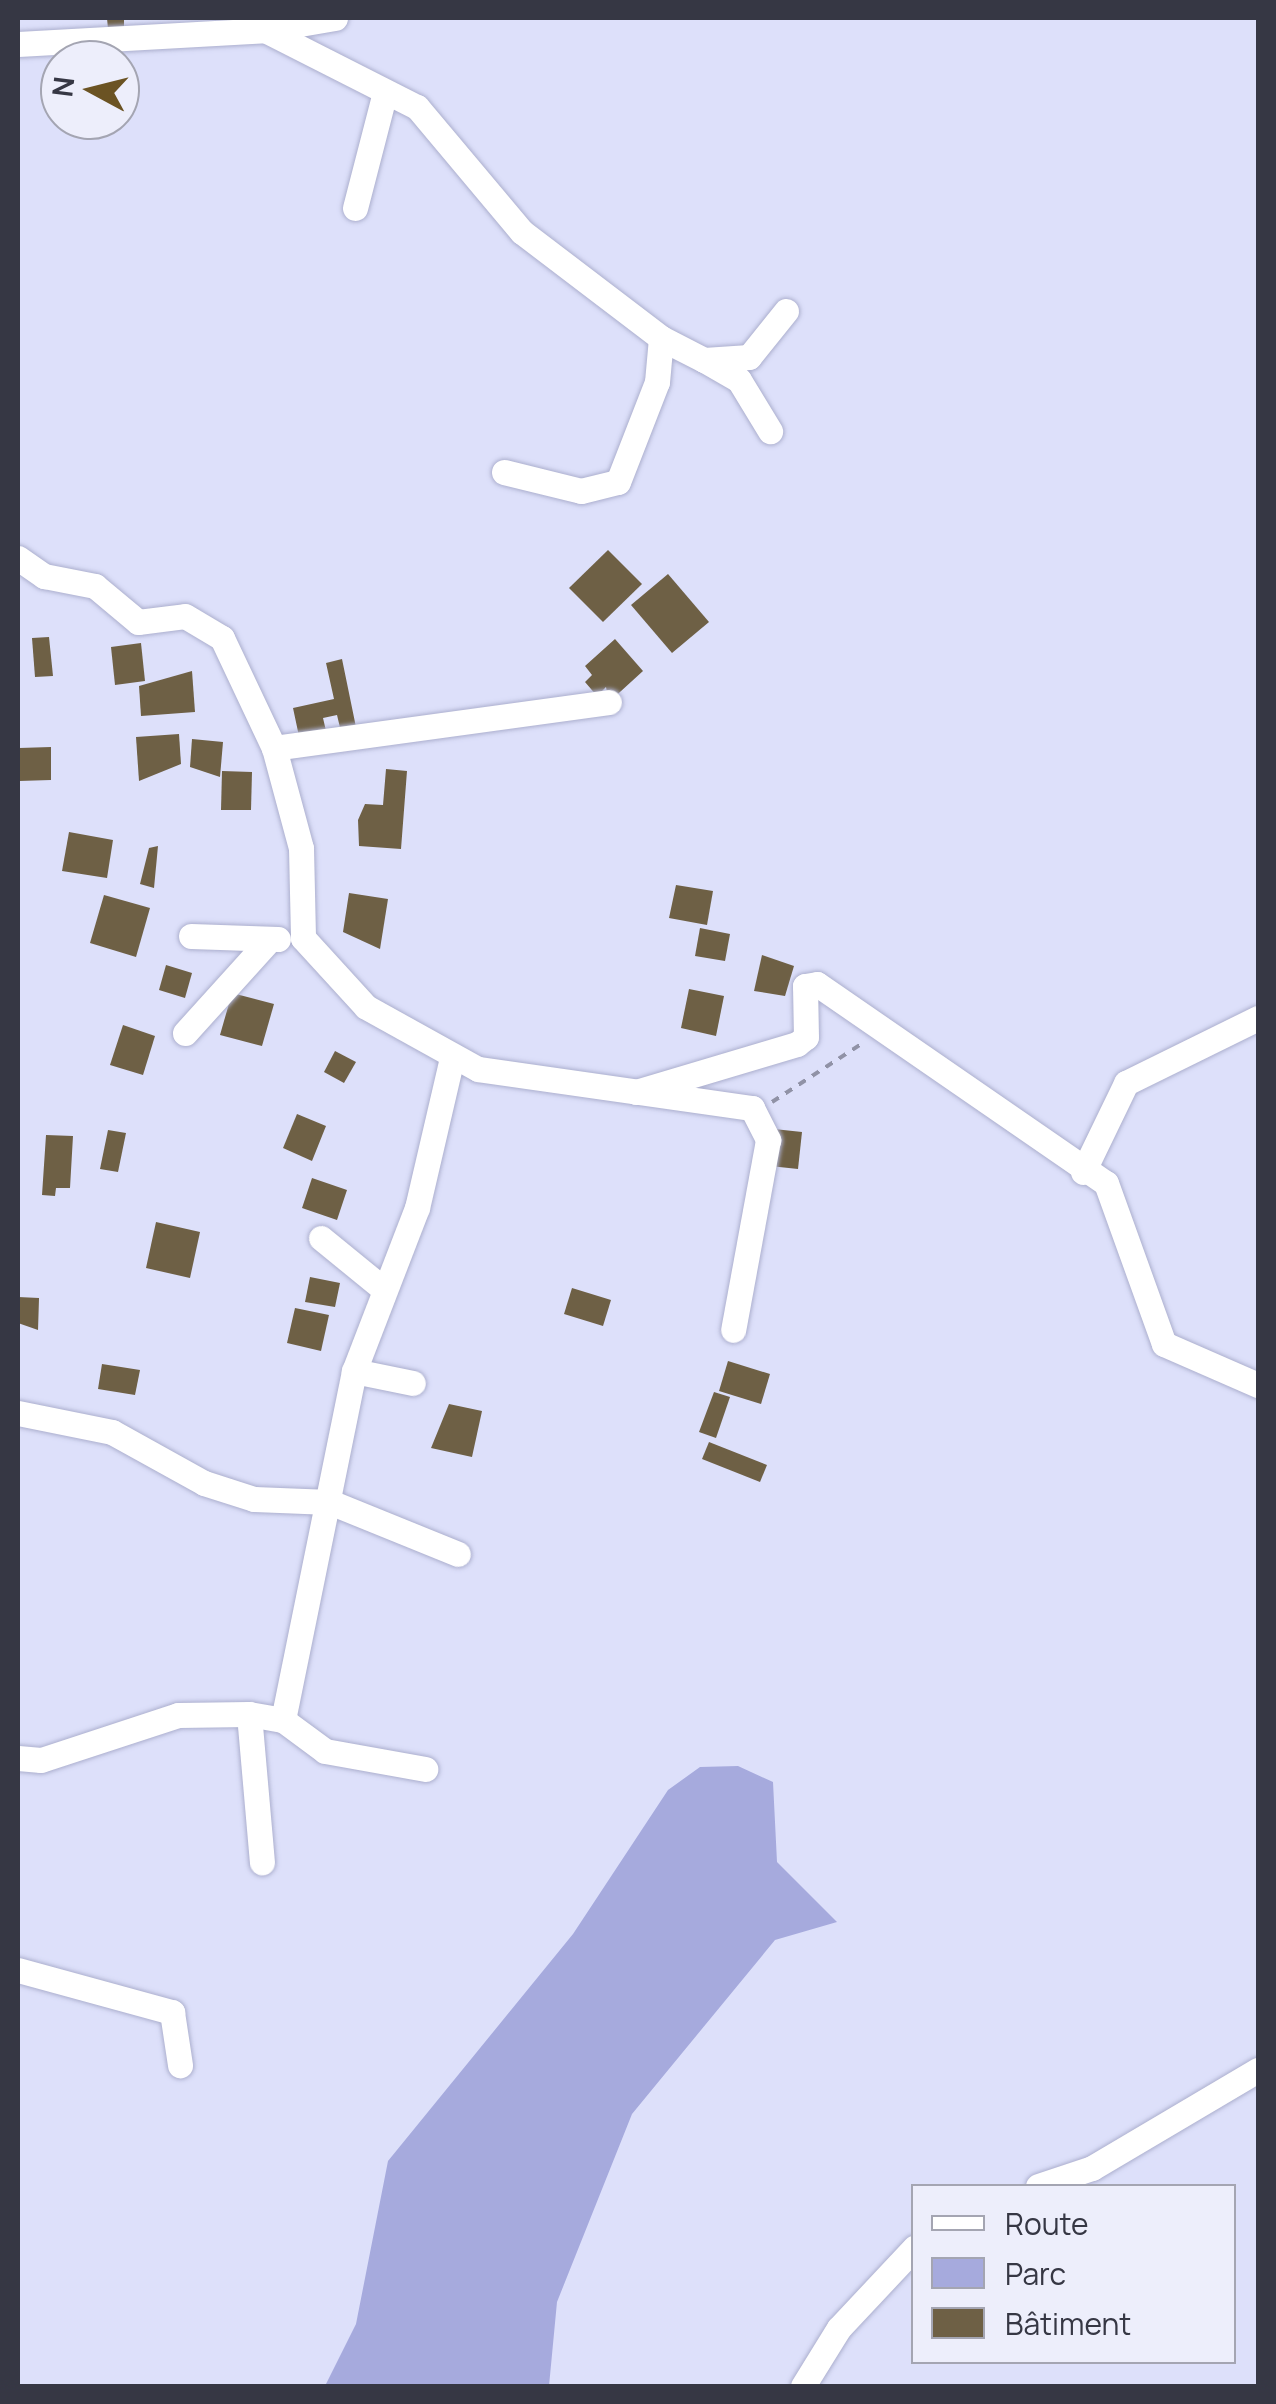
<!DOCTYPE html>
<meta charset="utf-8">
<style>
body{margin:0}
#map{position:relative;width:1276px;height:2404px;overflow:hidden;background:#dde0fa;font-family:Manrope,sans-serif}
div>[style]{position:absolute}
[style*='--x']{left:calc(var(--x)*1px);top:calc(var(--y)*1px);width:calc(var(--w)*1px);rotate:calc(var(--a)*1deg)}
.green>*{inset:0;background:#a6aadd}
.building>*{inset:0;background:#6e6045}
.path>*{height:4px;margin-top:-2px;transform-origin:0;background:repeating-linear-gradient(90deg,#9092a6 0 8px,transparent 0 16px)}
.roads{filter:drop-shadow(0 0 2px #acafce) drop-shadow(0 0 2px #acafce)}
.street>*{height:25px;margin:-12.5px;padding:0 12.5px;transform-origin:12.5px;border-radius:12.5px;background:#fff}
span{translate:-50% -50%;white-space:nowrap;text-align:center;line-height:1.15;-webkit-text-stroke:10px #edeefb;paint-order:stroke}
.frame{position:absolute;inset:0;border:20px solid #363744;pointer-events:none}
.legend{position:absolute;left:911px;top:2184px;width:325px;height:180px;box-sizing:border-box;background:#edeefb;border:2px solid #a4a5b2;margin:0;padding:12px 18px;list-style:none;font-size:30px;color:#363744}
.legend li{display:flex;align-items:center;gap:20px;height:50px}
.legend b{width:50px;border:2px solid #a4a5b2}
.north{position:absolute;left:40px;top:40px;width:100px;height:100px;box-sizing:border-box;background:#edeefb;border:2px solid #a4a5b2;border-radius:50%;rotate:277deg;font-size:28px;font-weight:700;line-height:40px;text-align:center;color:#363744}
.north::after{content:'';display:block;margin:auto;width:35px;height:45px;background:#6b5323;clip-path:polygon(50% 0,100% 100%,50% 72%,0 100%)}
</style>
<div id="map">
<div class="green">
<div style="clip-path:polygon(738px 1766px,773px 1782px,777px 1862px,837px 1922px,775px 1940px,632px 2114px,557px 2302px,549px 2386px,325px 2386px,356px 2324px,388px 2161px,573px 1934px,668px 1790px,700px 1767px)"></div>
</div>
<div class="building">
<div style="clip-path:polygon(107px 18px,124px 18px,124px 29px,108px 29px)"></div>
<div style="clip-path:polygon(608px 550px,642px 584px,603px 622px,569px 588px)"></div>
<div style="clip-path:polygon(668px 574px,709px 622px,672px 653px,631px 605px)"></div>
<div style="clip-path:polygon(49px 637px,53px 676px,35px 677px,32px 638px)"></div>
<div style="clip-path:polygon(615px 639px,643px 671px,609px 702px,606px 687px,597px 696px,585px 682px,592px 675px,585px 666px)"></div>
<div style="clip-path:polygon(141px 643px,145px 681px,115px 685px,111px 647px)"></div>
<div style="clip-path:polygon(342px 659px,357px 732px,342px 736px,337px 715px,323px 718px,327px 735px,300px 741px,293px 708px,334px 699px,326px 663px)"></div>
<div style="clip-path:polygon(192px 671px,195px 712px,141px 716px,139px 686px)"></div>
<div style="clip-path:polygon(179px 734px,181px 764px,139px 781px,136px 737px)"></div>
<div style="clip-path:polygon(192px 739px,223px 742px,220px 777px,190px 767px)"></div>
<div style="clip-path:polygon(51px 747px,51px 780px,19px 781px,19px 748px)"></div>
<div style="clip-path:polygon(386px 769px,407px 771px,401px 849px,359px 846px,358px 820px,365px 804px,383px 805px)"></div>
<div style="clip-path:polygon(222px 771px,252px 772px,251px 810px,221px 810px)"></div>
<div style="clip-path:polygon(69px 832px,113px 840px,107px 878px,62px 871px)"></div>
<div style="clip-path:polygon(158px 846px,154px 888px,140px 884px,149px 848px)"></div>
<div style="clip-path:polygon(676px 885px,713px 891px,707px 925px,669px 918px)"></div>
<div style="clip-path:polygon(349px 893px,388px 899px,380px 949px,343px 932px)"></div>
<div style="clip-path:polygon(104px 895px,150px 908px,136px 957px,90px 943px)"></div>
<div style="clip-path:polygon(700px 928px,730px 934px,725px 961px,695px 956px)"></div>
<div style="clip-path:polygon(762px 955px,794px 966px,785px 996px,754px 991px)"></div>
<div style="clip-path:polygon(166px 965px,192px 973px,185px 998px,159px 990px)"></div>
<div style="clip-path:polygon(689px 989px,724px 996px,716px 1036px,681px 1028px)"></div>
<div style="clip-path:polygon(232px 993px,274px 1004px,262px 1046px,220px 1035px)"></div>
<div style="clip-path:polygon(123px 1025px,155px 1036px,143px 1075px,110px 1065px)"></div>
<div style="clip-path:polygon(335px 1051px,356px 1062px,344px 1083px,324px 1072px)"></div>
<div style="clip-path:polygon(297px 1114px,326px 1126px,312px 1161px,283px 1148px)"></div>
<div style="clip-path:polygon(774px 1129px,802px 1132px,798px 1169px,770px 1166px)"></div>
<div style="clip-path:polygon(108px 1130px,126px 1133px,118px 1172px,100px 1169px)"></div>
<div style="clip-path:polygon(46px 1135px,73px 1136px,70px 1188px,56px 1188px,55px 1196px,42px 1195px)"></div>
<div style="clip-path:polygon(312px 1178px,347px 1190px,337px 1220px,302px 1208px)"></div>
<div style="clip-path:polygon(156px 1222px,200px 1232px,190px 1278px,146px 1268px)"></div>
<div style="clip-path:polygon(310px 1277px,340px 1283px,335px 1307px,305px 1302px)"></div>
<div style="clip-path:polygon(572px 1288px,611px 1300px,603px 1326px,564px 1314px)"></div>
<div style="clip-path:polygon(18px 1297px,39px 1298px,38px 1330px,18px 1323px)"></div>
<div style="clip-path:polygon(295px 1308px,329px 1315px,321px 1351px,287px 1343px)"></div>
<div style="clip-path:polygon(728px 1361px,770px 1374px,761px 1404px,719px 1391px)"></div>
<div style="clip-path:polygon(102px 1364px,140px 1370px,135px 1395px,98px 1389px)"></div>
<div style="clip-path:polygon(714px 1392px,730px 1397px,716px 1438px,699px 1432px)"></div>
<div style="clip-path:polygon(449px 1404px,482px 1411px,472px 1457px,431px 1448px)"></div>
<div style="clip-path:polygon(709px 1442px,767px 1465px,760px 1482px,702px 1459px)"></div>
</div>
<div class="path">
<div style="--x:772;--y:1102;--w:108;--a:-33"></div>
</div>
<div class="roads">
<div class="street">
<div style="--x:265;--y:30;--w:71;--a:-9.7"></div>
<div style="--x:18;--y:44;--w:247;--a:-3.2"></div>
<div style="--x:265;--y:30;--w:170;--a:26.9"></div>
<div style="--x:417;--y:107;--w:163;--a:50"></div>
<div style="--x:522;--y:232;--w:175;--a:37.3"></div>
<div style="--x:661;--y:338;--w:48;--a:27.1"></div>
<div style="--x:704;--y:360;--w:45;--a:-3.8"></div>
<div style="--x:749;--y:357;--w:59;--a:-51.2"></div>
<div style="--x:355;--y:208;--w:120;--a:-75.5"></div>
<div style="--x:704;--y:360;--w:40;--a:29.7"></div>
<div style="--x:739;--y:380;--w:60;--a:58.7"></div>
<div style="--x:504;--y:472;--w:79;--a:13.9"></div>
<div style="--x:581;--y:491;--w:38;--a:-14"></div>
<div style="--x:618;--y:482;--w:107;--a:-68.7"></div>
<div style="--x:657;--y:382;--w:44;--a:-84.8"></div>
<div style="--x:18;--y:558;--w:32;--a:35"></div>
<div style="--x:44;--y:576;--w:52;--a:11.1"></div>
<div style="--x:95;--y:586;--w:56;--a:39.9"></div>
<div style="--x:138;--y:622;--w:47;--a:-7.3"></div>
<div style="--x:185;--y:616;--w:43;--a:30.7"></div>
<div style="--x:222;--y:638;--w:122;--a:64.7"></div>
<div style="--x:274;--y:748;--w:104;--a:74.9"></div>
<div style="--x:301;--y:848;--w:90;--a:88.7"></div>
<div style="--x:303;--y:938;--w:93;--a:47.6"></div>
<div style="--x:366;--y:1007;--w:128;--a:29"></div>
<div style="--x:478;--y:1069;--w:277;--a:8.1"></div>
<div style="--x:752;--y:1108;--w:36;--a:63"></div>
<div style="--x:768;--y:1140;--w:193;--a:100.4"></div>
<div style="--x:274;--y:748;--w:338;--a:-7.8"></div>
<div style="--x:191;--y:936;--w:87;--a:2"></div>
<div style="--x:185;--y:1033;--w:125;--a:-47.9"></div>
<div style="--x:636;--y:1092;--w:168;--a:-16.6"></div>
<div style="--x:797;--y:1044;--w:11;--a:-38"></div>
<div style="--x:806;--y:1037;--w:51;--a:-91.1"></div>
<div style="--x:805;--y:986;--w:12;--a:-9"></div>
<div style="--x:817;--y:984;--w:351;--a:34.6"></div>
<div style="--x:1106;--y:1183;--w:171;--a:70.2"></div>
<div style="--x:1164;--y:1344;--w:103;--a:23.6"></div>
<div style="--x:1083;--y:1172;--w:99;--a:-64.2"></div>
<div style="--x:1126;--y:1083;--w:147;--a:-26.2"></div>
<div style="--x:321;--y:1238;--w:77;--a:39.2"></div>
<div style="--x:354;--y:1371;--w:60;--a:11.5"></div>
<div style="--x:18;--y:1413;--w:96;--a:11.4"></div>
<div style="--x:112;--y:1432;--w:105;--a:29"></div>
<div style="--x:204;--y:1483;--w:52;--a:17.7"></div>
<div style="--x:254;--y:1499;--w:76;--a:2.3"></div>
<div style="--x:330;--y:1502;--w:138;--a:22.1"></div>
<div style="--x:249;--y:1714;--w:149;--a:85"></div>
<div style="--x:283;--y:1720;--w:356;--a:-78.5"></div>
<div style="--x:354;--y:1371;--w:175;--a:-68.9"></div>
<div style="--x:417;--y:1208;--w:150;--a:-76.9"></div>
<div style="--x:18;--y:1758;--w:23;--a:5"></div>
<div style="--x:41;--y:1760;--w:144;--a:-18.2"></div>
<div style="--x:178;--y:1715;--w:71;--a:-0.8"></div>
<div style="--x:249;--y:1714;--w:35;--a:10"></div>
<div style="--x:283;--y:1720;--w:52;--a:36.4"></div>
<div style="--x:325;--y:1751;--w:102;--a:10.2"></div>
<div style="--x:18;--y:1970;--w:160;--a:15.3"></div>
<div style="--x:172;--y:2012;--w:54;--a:81.4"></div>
<div style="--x:1038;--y:2186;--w:57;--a:-18.4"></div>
<div style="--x:1092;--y:2168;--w:193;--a:-30.6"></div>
<div style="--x:803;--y:2386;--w:68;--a:-58.2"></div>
<div style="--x:839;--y:2328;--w:110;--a:-46.8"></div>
</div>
</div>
<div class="frame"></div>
<ul class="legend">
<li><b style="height:12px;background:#fff"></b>Route</li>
<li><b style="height:28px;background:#a6aadd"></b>Parc</li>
<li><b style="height:28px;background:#6e6045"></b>Bâtiment</li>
</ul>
<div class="north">N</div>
</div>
